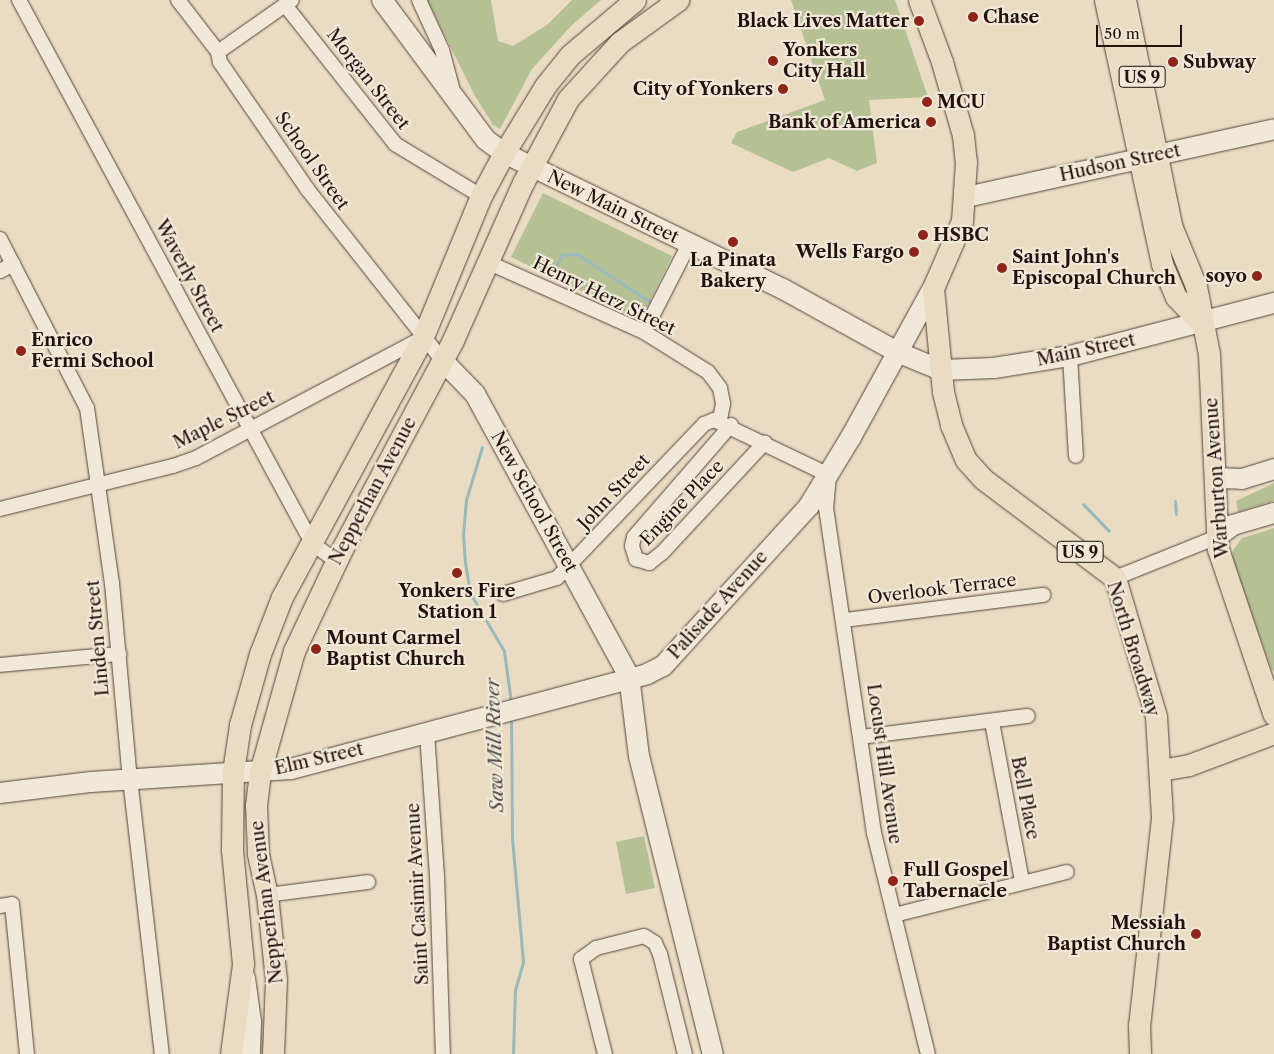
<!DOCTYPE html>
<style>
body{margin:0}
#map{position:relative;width:1274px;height:1054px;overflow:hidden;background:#eadbc3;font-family:"Libre Caslon Text",serif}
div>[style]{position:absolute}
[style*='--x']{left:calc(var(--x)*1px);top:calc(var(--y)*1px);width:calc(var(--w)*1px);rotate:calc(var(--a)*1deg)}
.green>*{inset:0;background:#b5c095}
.stream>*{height:3px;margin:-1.5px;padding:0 1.5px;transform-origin:1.5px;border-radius:1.5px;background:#9ab9bb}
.roads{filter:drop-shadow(0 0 1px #53443a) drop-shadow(0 0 1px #53443a)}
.street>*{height:14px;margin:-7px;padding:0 7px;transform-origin:7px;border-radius:7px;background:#f1e8d8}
.secondary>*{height:20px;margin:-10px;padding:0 10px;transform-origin:10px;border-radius:10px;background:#f1e8d8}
.primary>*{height:21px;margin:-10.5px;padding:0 10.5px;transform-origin:10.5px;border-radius:10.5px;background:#eadbc3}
.dots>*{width:14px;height:14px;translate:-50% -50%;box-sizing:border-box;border:2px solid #f1e8d8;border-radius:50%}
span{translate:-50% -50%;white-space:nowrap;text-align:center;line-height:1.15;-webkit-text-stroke:4.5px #f1e8d8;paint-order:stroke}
.shield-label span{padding:1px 4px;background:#f1e8d8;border:1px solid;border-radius:4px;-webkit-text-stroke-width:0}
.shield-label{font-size:16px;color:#21120c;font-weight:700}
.poi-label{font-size:18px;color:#21120c;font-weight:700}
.left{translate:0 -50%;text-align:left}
.right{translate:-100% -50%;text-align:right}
.street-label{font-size:18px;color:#21120c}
.water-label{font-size:19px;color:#4b4c49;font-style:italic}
.scale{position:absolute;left:1096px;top:25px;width:86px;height:22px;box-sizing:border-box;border:2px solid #21120c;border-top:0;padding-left:6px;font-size:15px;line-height:18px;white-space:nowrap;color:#21120c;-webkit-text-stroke:4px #f1e8d8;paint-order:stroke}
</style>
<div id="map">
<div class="green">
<div style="clip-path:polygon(427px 0,491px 0,498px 41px,513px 46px,547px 25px,572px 0,601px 0,572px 25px,532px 69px,500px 129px,493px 125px,475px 96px)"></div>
<div style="clip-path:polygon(791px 0,895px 0,928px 97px,869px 100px,877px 163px,857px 171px,829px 158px,793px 172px,731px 143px,737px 132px,825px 100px)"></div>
<div style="clip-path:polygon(543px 193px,672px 256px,641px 320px,511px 257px)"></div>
<div style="clip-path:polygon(1274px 483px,1274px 501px,1238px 512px,1236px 501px)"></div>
<div style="clip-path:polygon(1274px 528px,1274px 670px,1272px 671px,1232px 560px,1233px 550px,1242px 538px)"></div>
<div style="clip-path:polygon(644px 836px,655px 888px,626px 894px,616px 842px)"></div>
</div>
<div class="stream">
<div style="--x:550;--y:277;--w:25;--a:-61"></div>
<div style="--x:562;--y:255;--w:15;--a:-4"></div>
<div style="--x:577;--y:254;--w:87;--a:33.3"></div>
<div style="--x:482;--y:447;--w:55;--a:106.8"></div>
<div style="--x:466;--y:500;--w:35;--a:95"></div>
<div style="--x:463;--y:535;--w:27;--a:86"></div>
<div style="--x:465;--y:562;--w:31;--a:81"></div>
<div style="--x:470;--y:593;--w:67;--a:59.6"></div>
<div style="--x:504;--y:651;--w:52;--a:82.3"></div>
<div style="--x:1175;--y:501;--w:13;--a:86"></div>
<div style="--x:1083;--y:504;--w:37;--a:46"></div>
<div style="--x:511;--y:717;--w:121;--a:89.5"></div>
<div style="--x:512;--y:838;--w:124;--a:84.9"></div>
<div style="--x:523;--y:962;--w:29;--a:106"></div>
<div style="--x:515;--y:990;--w:64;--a:91.8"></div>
</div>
<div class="roads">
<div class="street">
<div style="--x:19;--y:0;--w:617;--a:61.65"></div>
<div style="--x:312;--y:543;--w:30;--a:37"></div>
<div style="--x:178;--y:0;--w:66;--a:52.4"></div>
<div style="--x:218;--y:52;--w:10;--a:79"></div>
<div style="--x:220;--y:62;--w:155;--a:55.5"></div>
<div style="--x:308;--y:190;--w:218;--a:51.7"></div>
<div style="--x:419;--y:0;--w:55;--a:65.3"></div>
<div style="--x:442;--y:50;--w:39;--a:75"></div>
<div style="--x:285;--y:5;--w:177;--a:51.6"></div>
<div style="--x:395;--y:144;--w:100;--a:31.2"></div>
<div style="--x:218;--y:52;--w:90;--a:-35.1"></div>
<div style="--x:0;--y:239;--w:190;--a:62.8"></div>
<div style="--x:87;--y:408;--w:177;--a:81.9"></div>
<div style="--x:112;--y:583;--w:197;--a:84.8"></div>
<div style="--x:130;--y:779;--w:277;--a:83.4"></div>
<div style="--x:487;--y:262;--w:172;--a:24"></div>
<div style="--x:644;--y:332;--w:75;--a:32"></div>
<div style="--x:708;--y:372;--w:20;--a:53"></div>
<div style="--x:720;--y:388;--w:16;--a:79"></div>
<div style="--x:723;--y:404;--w:16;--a:101"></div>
<div style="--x:0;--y:271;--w:15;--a:-28"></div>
<div style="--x:644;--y:332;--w:99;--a:-62.9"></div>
<div style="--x:1070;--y:356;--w:100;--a:86.6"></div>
<div style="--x:731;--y:425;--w:148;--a:130.9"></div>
<div style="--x:634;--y:537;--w:9;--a:103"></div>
<div style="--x:632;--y:546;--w:14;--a:73"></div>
<div style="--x:636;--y:559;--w:14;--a:17"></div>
<div style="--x:649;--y:563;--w:16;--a:-38"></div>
<div style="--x:662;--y:553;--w:151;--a:-47.1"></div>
<div style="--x:0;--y:509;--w:178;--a:-14"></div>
<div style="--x:173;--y:466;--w:24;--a:-19"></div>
<div style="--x:196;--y:458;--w:255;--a:-27.9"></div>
<div style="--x:1115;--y:578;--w:110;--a:-21.9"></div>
<div style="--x:503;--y:594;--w:56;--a:-16.5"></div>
<div style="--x:557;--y:578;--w:213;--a:-46.3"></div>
<div style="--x:704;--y:424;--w:11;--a:-22"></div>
<div style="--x:714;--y:420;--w:127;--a:25.6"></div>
<div style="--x:829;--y:475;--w:33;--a:95"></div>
<div style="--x:826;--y:508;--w:329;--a:81.6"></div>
<div style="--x:874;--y:833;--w:228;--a:76.3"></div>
<div style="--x:845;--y:620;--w:200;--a:-7.2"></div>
<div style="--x:0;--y:665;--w:120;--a:-5.3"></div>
<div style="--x:992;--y:722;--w:162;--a:79.3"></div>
<div style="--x:427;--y:733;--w:143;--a:86"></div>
<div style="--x:437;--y:876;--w:178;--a:88.1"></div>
<div style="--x:861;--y:737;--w:168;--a:-7.2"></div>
<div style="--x:267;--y:895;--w:102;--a:-7.3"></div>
<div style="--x:0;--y:906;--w:12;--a:-9"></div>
<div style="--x:12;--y:904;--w:151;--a:84.3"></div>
<div style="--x:894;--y:915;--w:178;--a:-14"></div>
<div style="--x:605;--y:1054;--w:98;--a:-104.2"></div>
<div style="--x:581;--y:959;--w:19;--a:-36"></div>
<div style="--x:596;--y:948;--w:49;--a:-14"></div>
<div style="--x:644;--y:936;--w:13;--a:32"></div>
<div style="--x:655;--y:943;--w:12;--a:66"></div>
<div style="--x:660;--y:954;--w:103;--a:76"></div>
</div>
<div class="secondary">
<div style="--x:382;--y:0;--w:174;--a:53.4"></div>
<div style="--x:486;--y:140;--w:22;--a:36"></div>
<div style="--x:504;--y:153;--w:310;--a:26"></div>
<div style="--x:783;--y:289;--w:130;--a:28.9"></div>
<div style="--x:897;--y:352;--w:48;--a:22.2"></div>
<div style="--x:941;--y:370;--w:53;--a:-2.2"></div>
<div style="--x:994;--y:368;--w:77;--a:-9"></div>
<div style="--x:1070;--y:356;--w:211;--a:-14.6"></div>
<div style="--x:966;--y:197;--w:315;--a:-12.4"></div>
<div style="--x:443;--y:361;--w:46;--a:45.9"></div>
<div style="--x:475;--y:394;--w:321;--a:61.4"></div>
<div style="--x:629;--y:676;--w:81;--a:82.9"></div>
<div style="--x:639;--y:756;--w:307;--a:76.1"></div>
<div style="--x:1217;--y:478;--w:25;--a:2"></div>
<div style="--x:1242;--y:479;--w:34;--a:-17"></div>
<div style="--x:1217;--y:537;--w:20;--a:-37"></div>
<div style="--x:1233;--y:525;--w:43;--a:-16.3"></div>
<div style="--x:0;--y:793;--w:92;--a:-6.9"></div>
<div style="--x:91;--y:782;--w:200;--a:-3.7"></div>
<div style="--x:291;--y:769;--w:368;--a:-14.9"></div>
<div style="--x:647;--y:674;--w:18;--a:-27"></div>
<div style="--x:663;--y:666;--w:217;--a:-47.6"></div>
<div style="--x:809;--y:506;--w:81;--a:-58.7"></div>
<div style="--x:851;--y:437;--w:170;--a:-61.2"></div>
<div style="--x:245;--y:978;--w:44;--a:82.2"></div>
<div style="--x:251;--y:1022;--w:32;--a:92"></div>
</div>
<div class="primary">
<div style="--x:919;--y:0;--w:66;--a:69.6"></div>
<div style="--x:942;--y:62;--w:76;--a:74"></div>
<div style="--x:963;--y:135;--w:27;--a:84"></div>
<div style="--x:966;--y:162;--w:59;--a:93.9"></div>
<div style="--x:962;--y:221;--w:73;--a:113.4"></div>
<div style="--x:933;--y:288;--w:104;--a:84.5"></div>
<div style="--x:943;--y:392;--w:34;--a:76"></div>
<div style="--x:951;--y:425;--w:38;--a:67"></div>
<div style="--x:966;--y:460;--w:25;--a:48"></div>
<div style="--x:983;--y:479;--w:165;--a:36.9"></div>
<div style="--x:1115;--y:578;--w:144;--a:73.5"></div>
<div style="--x:1156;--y:716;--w:102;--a:86.6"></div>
<div style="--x:1162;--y:818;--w:208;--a:96.3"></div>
<div style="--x:1139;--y:1025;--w:29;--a:88"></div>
<div style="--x:1105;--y:0;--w:270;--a:77.8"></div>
<div style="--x:1162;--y:264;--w:36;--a:67"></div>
<div style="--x:1176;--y:297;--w:36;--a:46"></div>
<div style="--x:1125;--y:0;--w:233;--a:78.4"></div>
<div style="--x:1172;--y:228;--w:63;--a:67.5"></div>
<div style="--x:1196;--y:286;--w:69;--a:79.2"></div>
<div style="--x:1209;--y:354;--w:195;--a:87.4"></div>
<div style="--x:1218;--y:549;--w:175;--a:71.4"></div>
<div style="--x:1161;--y:770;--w:28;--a:-10"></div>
<div style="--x:1189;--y:765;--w:91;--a:-20.6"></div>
<div style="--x:231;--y:1054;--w:91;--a:-82.4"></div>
<div style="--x:243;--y:964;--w:115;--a:-95.5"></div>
<div style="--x:232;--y:850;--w:78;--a:-89.3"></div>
<div style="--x:233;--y:772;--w:48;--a:-81.5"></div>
<div style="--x:240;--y:725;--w:74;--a:-74.3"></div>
<div style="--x:260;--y:654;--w:61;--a:-68.9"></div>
<div style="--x:282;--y:597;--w:294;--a:-61.5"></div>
<div style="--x:422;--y:339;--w:155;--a:-67.6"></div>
<div style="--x:481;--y:196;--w:49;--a:-61.9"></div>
<div style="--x:504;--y:153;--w:79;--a:-58.5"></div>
<div style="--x:545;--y:86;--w:40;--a:-51"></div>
<div style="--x:570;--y:55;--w:85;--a:-40.2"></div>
<div style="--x:273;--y:1054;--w:74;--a:-87.7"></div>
<div style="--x:276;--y:980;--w:85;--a:-96"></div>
<div style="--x:267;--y:895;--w:42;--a:-102.4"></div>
<div style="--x:258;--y:854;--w:49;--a:-92.3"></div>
<div style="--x:256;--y:805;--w:33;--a:-83"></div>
<div style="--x:260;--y:772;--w:126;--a:-74.3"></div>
<div style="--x:294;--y:651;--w:113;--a:-64.8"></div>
<div style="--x:342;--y:549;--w:237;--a:-62"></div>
<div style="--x:453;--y:340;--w:172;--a:-66"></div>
<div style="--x:523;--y:183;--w:95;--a:-61.8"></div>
<div style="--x:568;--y:99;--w:77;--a:-47.6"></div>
<div style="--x:620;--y:42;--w:72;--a:-35.9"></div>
</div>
</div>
<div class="dots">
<div style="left:973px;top:17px;background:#8f2418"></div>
<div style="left:919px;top:21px;background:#8f2418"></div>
<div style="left:773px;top:61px;background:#8f2418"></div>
<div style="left:1173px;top:62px;background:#8f2418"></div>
<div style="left:783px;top:89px;background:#8f2418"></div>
<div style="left:927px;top:102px;background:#8f2418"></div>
<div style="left:931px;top:122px;background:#8f2418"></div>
<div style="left:923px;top:235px;background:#8f2418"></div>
<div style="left:733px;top:242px;background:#8f2418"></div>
<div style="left:914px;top:252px;background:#8f2418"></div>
<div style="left:1002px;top:268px;background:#8f2418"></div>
<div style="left:1257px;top:276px;background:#8f2418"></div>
<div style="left:21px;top:351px;background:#8f2418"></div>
<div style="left:457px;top:573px;background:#8f2418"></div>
<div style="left:316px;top:649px;background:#8f2418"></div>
<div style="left:893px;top:881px;background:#8f2418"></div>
<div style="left:1196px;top:934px;background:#8f2418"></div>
</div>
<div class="shield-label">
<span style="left:1142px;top:77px">US 9</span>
<span style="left:1080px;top:552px">US 9</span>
</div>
<div class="poi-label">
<span class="left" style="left:983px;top:17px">Chase</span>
<span class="right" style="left:909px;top:21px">Black Lives Matter</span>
<span class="left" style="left:783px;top:61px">Yonkers<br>City Hall</span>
<span class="left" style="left:1183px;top:62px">Subway</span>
<span class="right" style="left:773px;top:89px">City of Yonkers</span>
<span class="left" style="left:937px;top:102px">MCU</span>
<span class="right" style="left:921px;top:122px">Bank of America</span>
<span class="left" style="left:933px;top:235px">HSBC</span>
<span class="right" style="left:904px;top:252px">Wells Fargo</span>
<span class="left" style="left:1012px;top:268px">Saint John's<br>Episcopal Church</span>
<span style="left:733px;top:271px">La Pinata<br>Bakery</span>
<span class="right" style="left:1247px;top:276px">soyo</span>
<span class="left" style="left:31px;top:351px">Enrico<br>Fermi School</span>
<span style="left:457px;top:602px">Yonkers Fire<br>Station 1</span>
<span class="left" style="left:326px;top:649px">Mount Carmel<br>Baptist Church</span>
<span class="left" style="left:903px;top:881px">Full Gospel<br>Tabernacle</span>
<span class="right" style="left:1186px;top:934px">Messiah<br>Baptist Church</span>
</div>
<div class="street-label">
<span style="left:368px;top:79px;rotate:52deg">Morgan Street</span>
<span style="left:312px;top:161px;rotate:55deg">School Street</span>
<span style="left:1120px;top:163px;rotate:-12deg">Hudson Street</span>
<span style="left:613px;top:207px;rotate:26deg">New Main Street</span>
<span style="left:189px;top:276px;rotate:62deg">Waverly Street</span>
<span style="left:604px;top:296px;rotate:26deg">Henry Herz Street</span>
<span style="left:1086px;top:350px;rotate:-12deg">Main Street</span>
<span style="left:224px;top:420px;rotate:-26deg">Maple Street</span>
<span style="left:1217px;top:478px;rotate:-94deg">Warburton Avenue</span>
<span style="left:373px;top:491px;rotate:-62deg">Nepperhan Avenue</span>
<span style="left:614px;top:492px;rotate:-47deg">John Street</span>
<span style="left:534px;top:502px;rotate:61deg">New School Street</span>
<span style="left:682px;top:503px;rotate:-46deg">Engine Place</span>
<span style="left:942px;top:589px;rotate:-7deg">Overlook Terrace</span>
<span style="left:718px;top:605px;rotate:-48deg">Palisade Avenue</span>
<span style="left:98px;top:638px;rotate:-95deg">Linden Street</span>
<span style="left:1133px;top:649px;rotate:73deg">North Broadway</span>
<span style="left:319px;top:759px;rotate:-13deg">Elm Street</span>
<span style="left:884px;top:764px;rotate:82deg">Locust Hill Avenue</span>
<span style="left:1025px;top:798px;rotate:79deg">Bell Place</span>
<span style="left:418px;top:894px;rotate:-93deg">Saint Casimir Avenue</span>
<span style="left:267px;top:902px;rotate:-97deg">Nepperhan Avenue</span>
</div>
<div class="water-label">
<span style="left:495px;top:745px;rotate:-92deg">Saw Mill River</span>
</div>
<div class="scale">50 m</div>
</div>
